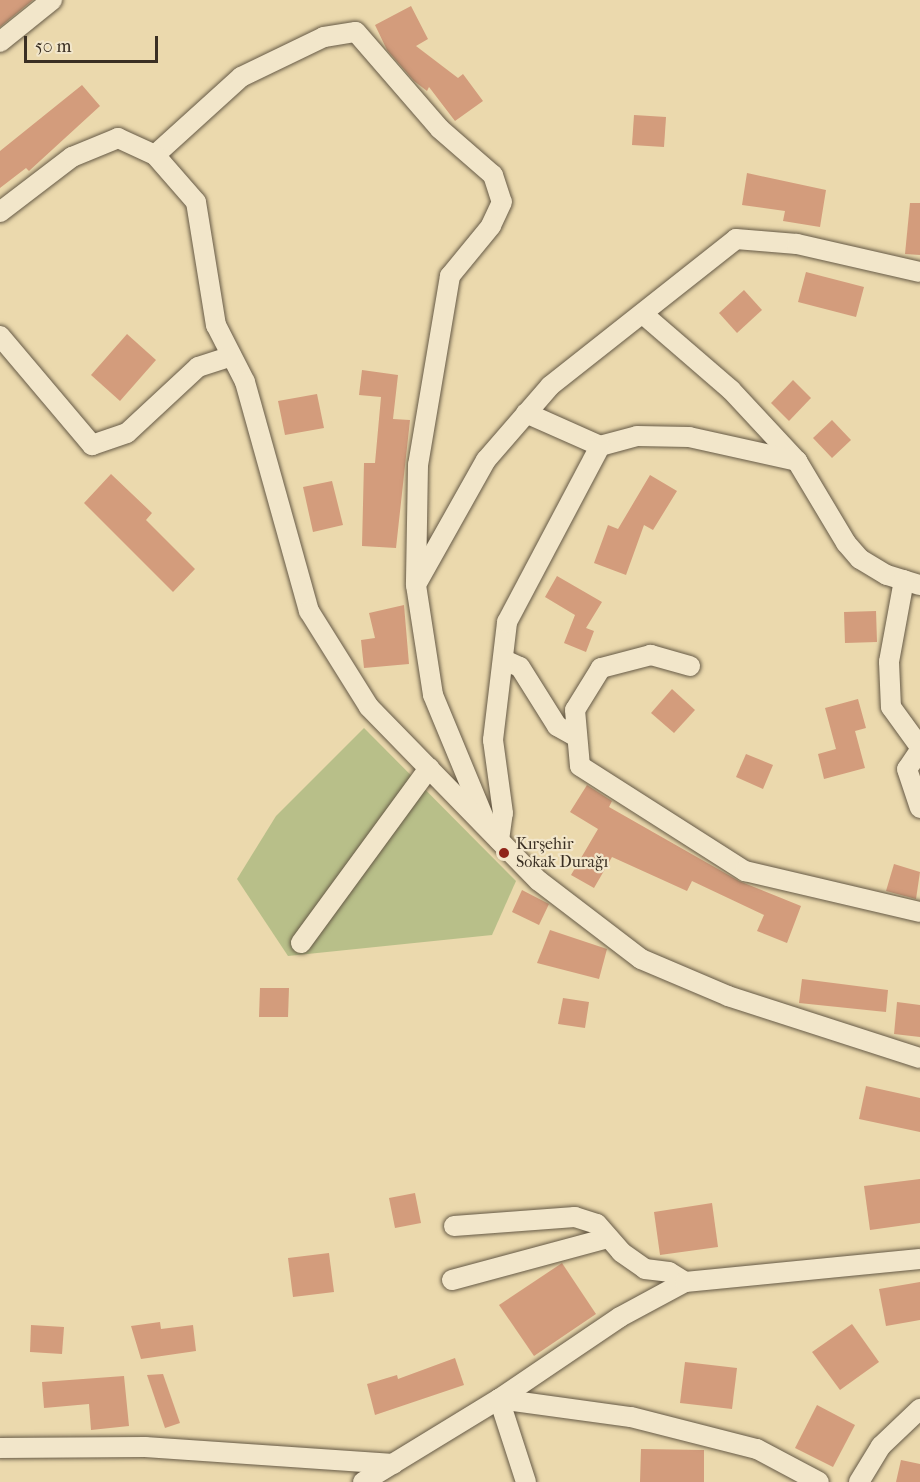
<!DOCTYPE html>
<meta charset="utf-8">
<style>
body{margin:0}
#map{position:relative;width:920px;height:1482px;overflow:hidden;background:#ebd9ad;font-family:"IM FELL French Canon",serif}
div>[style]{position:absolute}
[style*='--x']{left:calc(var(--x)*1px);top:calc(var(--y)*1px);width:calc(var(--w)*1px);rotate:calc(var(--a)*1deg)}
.green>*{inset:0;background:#b8bf89}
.building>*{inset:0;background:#d39c7c}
.roads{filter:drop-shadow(0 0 2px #665a46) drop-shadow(0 0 2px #665a46)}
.minor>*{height:20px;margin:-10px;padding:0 10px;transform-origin:10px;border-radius:10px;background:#f2e6ca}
.dots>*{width:16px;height:16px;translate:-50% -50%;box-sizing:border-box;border:3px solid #f2e6ca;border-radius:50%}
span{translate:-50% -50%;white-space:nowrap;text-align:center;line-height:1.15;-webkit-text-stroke:4.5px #f2e6ca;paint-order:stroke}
.poi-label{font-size:16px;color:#3a2f23}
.left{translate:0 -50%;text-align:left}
.scale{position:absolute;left:24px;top:36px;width:134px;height:27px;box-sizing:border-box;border:3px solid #3a2f23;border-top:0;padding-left:8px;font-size:18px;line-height:21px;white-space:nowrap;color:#3a2f23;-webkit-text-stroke:4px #f2e6ca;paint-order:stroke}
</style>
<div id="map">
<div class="green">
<div style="clip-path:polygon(364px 728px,516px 881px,492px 935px,288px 956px,237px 879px,276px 816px)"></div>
</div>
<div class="building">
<div style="clip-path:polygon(0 0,33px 0,0 27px)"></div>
<div style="clip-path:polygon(411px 6px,428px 39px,416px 46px,458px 78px,463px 74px,483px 101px,455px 121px,429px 87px,427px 91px,414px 81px,387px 50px,375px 25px)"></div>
<div style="clip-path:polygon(82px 85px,100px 106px,29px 171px,26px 168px,0 188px,0 151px)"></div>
<div style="clip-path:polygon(634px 115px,666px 117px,664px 147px,632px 145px)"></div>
<div style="clip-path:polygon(747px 173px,826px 190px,820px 227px,783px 221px,785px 211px,742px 205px)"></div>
<div style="clip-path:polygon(910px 203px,920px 203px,920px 255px,905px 254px)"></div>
<div style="clip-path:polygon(806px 272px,864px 287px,856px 317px,798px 302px)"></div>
<div style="clip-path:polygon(744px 290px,762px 310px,737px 333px,719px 313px)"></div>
<div style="clip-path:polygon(127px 334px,156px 360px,120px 401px,91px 375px)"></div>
<div style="clip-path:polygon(362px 370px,398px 375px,393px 419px,410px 420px,396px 548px,362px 546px,364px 463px,375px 463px,381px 397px,359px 395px)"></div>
<div style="clip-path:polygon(793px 380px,811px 398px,789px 421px,771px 403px)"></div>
<div style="clip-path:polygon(317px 394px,324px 428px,285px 435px,278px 401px)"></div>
<div style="clip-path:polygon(832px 420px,851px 440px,832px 458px,813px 438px)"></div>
<div style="clip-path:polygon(111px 474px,152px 513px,146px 520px,195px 569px,173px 592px,84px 503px)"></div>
<div style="clip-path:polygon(650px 475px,677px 491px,653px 530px,644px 525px,626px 575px,594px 563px,608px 525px,618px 529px)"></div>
<div style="clip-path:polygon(332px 481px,343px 525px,313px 532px,303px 487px)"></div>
<div style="clip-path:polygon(557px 576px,602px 602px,586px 628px,594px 631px,586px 652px,564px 643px,575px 615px,545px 597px)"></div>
<div style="clip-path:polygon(404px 605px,409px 664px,364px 668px,361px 640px,375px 638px,369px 613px)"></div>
<div style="clip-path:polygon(876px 611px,877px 642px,845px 643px,844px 612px)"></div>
<div style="clip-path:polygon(672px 689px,695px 710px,674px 733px,651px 713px)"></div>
<div style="clip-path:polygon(858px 699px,866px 728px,855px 731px,865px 768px,824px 779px,818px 754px,836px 749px,825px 708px)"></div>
<div style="clip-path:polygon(746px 754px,773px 765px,763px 789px,736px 777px)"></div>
<div style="clip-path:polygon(587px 785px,612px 801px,609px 807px,739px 881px,801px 906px,787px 943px,757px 931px,764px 915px,692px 881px,687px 891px,612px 857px,594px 888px,571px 875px,598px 829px,570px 812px)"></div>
<div style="clip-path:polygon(894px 864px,920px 872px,916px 899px,886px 891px)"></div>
<div style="clip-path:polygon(522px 890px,549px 904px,539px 925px,512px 912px)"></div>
<div style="clip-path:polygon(550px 930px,607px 949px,599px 979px,537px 963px)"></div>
<div style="clip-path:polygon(802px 979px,888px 990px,886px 1012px,799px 1003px)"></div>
<div style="clip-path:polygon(260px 988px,289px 988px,288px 1017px,259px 1017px)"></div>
<div style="clip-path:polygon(563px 998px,589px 1002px,585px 1028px,558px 1024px)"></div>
<div style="clip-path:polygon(897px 1002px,920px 1005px,920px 1037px,894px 1034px)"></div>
<div style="clip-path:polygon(866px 1086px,920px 1098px,920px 1132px,859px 1119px)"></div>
<div style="clip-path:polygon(920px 1179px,920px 1223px,870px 1230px,864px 1186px)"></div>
<div style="clip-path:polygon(415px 1193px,421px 1223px,395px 1228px,389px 1198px)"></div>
<div style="clip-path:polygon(712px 1203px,718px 1247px,660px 1255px,654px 1212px)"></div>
<div style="clip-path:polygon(329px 1253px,334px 1292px,293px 1297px,288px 1258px)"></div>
<div style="clip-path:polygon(562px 1263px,596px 1314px,534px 1356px,499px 1305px)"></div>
<div style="clip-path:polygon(920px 1282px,920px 1320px,886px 1326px,879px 1289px)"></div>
<div style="clip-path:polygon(160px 1322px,161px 1329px,193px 1325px,196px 1351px,141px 1359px,131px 1326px)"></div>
<div style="clip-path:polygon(852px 1324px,879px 1362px,840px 1390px,812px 1352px)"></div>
<div style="clip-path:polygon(31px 1325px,64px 1327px,62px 1354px,30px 1352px)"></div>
<div style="clip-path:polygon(455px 1358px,464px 1385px,375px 1415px,367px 1384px,397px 1375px,398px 1379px)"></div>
<div style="clip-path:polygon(685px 1362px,737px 1368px,732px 1409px,680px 1403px)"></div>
<div style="clip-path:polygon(163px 1374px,180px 1423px,165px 1428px,147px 1375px)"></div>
<div style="clip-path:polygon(124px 1376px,129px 1426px,91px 1430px,89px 1404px,44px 1408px,42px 1382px)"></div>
<div style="clip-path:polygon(817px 1405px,855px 1425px,833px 1467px,795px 1448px)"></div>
<div style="clip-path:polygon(641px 1449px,704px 1450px,704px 1482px,640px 1482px)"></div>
<div style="clip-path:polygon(901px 1460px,920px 1464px,920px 1482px,896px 1482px)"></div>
</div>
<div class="roads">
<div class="minor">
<div style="--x:0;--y:42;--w:67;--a:-38.9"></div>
<div style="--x:155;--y:155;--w:116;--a:-42.2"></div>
<div style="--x:241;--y:77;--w:92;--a:-25.7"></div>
<div style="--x:324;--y:37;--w:32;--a:-9"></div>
<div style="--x:356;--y:32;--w:128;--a:49.1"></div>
<div style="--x:440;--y:129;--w:70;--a:41"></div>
<div style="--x:493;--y:175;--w:28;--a:72"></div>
<div style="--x:502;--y:202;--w:26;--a:115"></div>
<div style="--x:491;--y:226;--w:65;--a:129.4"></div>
<div style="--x:450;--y:276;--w:192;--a:99.6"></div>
<div style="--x:418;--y:465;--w:120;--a:91"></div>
<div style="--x:416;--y:585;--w:111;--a:81.2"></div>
<div style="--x:433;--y:695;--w:131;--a:67.5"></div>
<div style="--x:0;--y:212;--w:91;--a:-37.4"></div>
<div style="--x:72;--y:157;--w:50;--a:-22.4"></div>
<div style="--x:118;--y:138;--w:41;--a:24.7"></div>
<div style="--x:155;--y:155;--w:62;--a:48.9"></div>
<div style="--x:196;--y:202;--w:125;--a:80.8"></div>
<div style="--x:216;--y:325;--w:64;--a:63"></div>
<div style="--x:245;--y:382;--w:238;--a:74.4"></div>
<div style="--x:309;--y:611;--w:113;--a:58"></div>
<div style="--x:369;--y:707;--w:243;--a:45.7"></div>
<div style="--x:539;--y:881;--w:128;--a:37.4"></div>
<div style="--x:641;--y:959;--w:95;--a:23"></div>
<div style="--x:728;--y:996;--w:202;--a:17.9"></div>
<div style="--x:643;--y:314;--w:116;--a:40.8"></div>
<div style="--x:731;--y:390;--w:97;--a:47.1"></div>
<div style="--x:797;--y:461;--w:96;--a:59.1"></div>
<div style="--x:846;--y:543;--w:21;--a:49"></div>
<div style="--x:860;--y:559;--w:31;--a:31"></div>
<div style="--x:887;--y:575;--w:34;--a:17"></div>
<div style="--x:0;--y:336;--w:143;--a:49.8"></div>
<div style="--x:92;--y:445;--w:37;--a:-19"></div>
<div style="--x:127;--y:433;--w:97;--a:-42.9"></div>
<div style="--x:198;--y:367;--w:35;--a:-18"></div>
<div style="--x:526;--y:413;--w:81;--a:24"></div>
<div style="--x:600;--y:446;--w:38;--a:-15"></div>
<div style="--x:637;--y:436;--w:52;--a:1.1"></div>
<div style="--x:689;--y:437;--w:111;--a:12.5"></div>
<div style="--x:904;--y:580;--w:83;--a:100.4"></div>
<div style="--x:889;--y:662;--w:45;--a:87.5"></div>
<div style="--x:891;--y:707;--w:49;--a:54.1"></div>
<div style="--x:418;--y:581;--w:139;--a:-60.7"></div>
<div style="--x:486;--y:460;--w:98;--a:-49.1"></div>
<div style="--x:550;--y:386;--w:237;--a:-38.3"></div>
<div style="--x:736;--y:239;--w:61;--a:4.7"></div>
<div style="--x:797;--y:244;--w:126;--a:12.8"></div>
<div style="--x:504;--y:660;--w:17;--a:24"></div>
<div style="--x:520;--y:667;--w:70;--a:57.9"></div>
<div style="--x:557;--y:726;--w:23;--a:29"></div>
<div style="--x:690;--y:666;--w:41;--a:-164.2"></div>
<div style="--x:651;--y:655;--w:52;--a:165.4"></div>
<div style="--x:601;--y:668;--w:49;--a:121.8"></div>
<div style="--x:575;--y:710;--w:56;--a:84.9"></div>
<div style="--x:580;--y:766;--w:196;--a:32.5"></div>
<div style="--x:745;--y:871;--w:180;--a:13.2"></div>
<div style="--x:920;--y:750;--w:23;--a:124"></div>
<div style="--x:907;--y:769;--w:41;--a:71.6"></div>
<div style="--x:499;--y:840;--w:27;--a:-82"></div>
<div style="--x:503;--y:813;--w:74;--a:-97.8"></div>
<div style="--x:493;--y:740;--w:119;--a:-83.2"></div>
<div style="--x:507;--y:622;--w:199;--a:-62.1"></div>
<div style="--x:301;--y:943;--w:217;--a:-53.8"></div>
<div style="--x:454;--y:1226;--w:121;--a:-4.3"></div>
<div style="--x:575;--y:1217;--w:23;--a:18"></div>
<div style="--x:597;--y:1224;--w:37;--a:49"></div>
<div style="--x:621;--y:1252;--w:29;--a:35"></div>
<div style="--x:645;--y:1269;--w:24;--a:7"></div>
<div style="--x:669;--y:1272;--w:19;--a:32"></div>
<div style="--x:452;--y:1280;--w:162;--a:-15.1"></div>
<div style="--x:0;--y:1448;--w:145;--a:-0.4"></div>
<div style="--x:145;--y:1447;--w:249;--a:3.9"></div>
<div style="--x:363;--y:1482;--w:159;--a:-31.4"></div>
<div style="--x:499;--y:1399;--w:133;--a:7.8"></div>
<div style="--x:631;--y:1417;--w:130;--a:14.3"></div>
<div style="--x:757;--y:1449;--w:70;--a:28"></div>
<div style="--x:526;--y:1482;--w:87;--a:-108"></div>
<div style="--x:499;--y:1399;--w:146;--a:-34.1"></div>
<div style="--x:620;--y:1317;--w:74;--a:-28.3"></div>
<div style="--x:685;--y:1282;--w:236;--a:-5.6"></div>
<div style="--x:859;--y:1482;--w:42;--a:-58.6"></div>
<div style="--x:881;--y:1446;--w:54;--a:-43.5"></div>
</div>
</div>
<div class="dots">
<div style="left:504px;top:853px;background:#8f2418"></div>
</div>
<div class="poi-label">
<span class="left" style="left:516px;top:853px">Kırşehir<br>Sokak Durağı</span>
</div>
<div class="scale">50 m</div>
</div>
